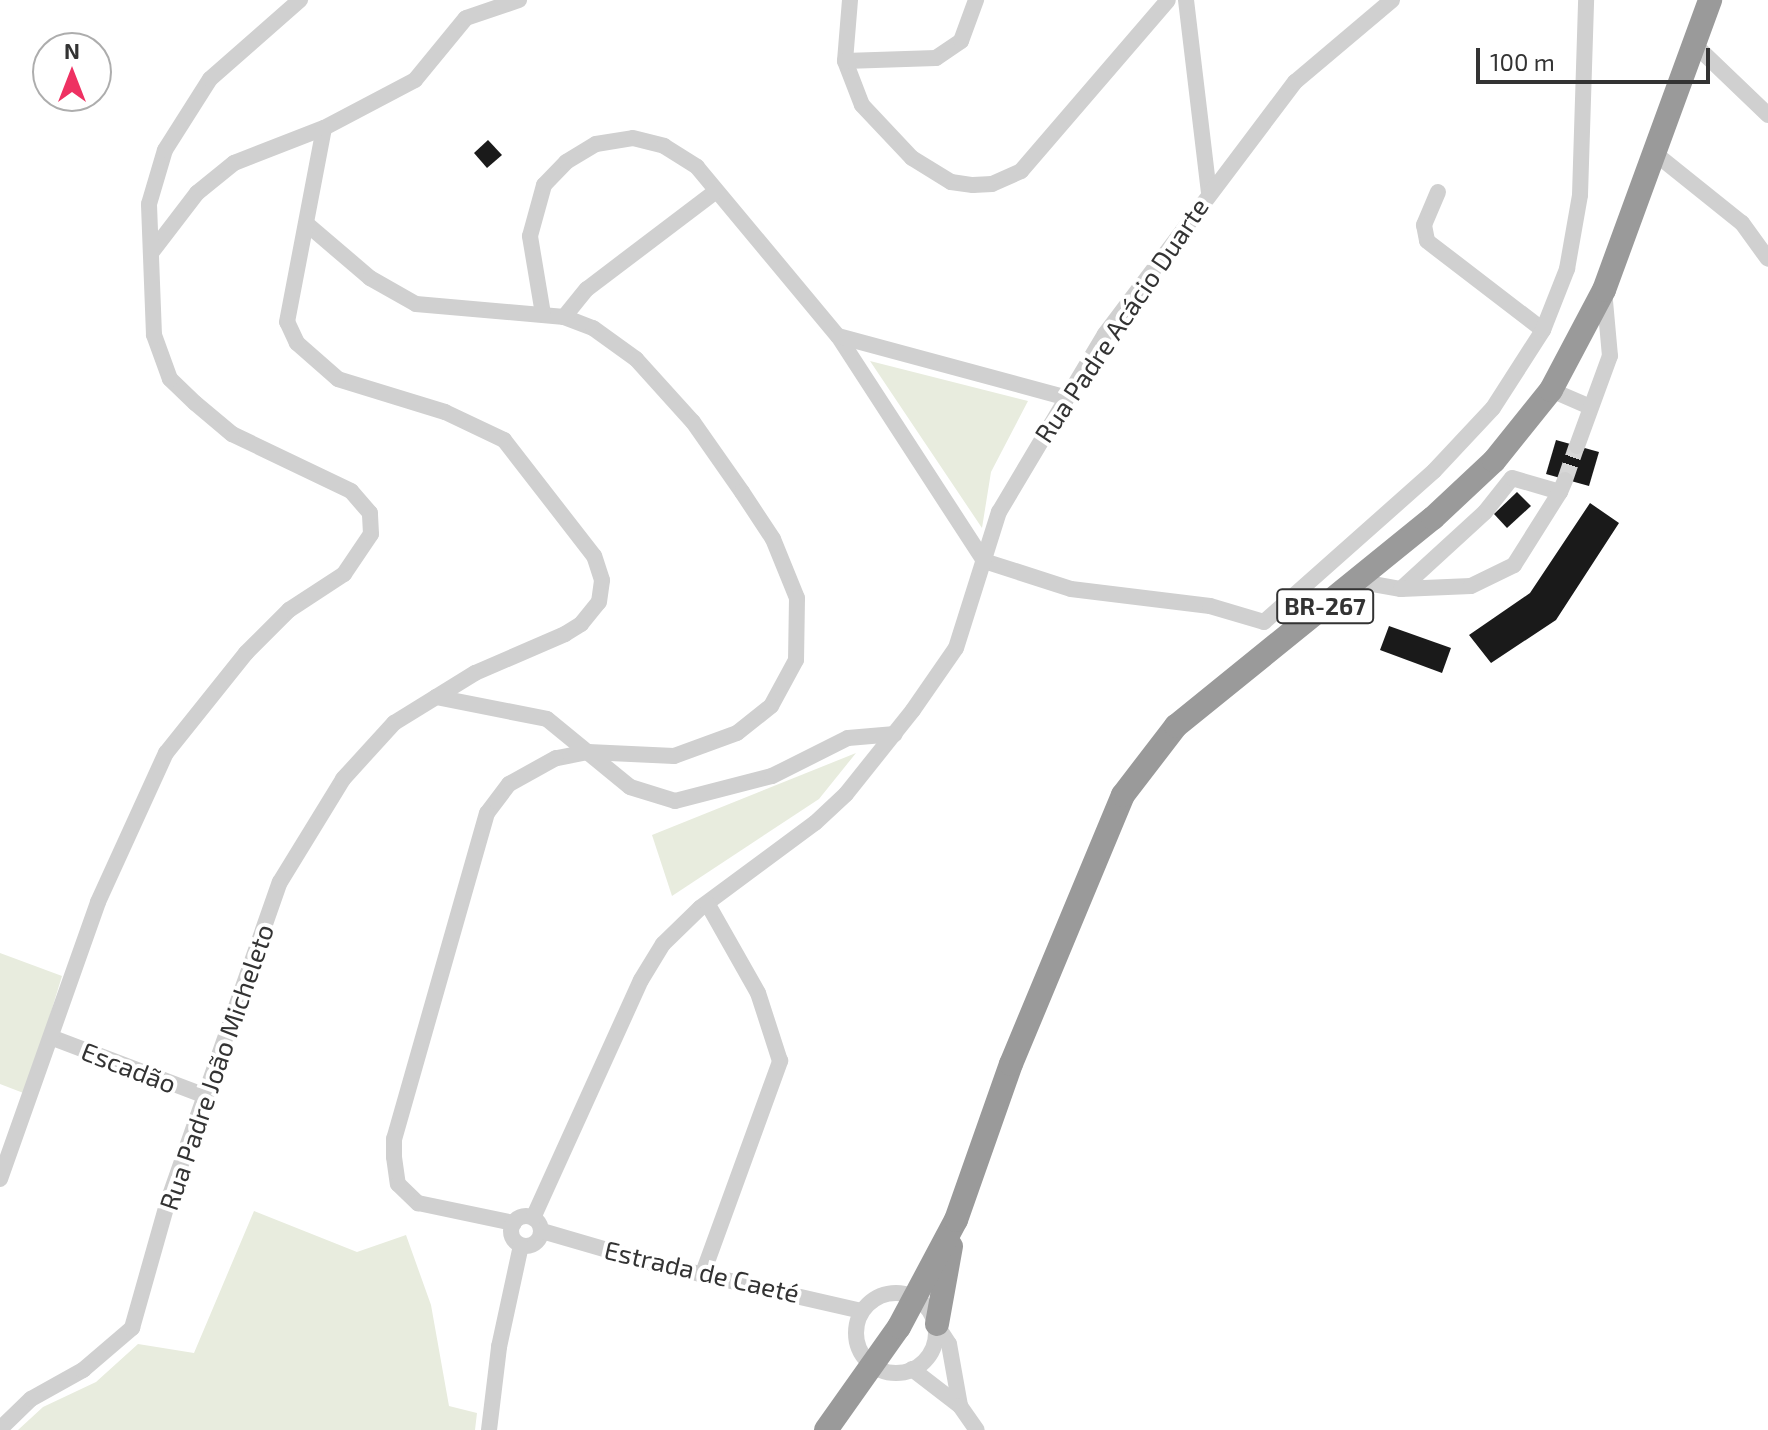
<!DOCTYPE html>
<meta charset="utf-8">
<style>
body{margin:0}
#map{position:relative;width:1768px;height:1430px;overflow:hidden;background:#fff;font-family:"Exo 2",sans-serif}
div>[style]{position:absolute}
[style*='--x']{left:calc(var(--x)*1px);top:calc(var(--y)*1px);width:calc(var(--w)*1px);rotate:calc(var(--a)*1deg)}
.green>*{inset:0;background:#e8ecde}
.building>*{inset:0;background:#1a1a1a}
.minor-tunnel>*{height:16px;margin-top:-8px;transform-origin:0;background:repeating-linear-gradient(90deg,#d6d6d6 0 16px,transparent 0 24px)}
.minor>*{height:16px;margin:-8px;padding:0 8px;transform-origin:8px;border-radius:8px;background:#d0d0d0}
.minor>.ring{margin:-8px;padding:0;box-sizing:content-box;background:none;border:16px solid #d0d0d0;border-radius:50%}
.highway>*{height:24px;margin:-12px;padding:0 12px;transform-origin:12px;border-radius:12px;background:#9a9a9a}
span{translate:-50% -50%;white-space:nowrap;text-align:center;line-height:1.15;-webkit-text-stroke:8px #fff;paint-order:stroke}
.shield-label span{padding:2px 6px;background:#fff;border:2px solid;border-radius:6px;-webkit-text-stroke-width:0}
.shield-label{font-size:24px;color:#333;font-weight:700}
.street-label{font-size:26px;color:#333}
.north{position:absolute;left:32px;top:32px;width:80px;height:80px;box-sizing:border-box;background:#fff;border:2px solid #adadad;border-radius:50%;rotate:0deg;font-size:22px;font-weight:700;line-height:32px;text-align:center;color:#333}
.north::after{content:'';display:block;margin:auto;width:28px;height:36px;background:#ee3162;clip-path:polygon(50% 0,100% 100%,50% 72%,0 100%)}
.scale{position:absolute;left:1476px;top:48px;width:234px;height:36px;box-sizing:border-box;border:4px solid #333;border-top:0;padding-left:10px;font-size:24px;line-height:28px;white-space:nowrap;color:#333;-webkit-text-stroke:6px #fff;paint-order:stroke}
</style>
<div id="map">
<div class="green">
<div style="clip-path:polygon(870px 361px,1028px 401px,991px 472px,982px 528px)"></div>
<div style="clip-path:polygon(856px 753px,819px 799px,672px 896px,652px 835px)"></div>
<div style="clip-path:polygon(0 953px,62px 976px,26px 1094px,0 1084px)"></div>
<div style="clip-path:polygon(254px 1211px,357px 1252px,406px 1235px,431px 1305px,449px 1406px,477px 1413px,475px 1430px,18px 1430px,43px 1407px,96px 1382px,138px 1344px,194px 1353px)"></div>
</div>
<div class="building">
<div style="clip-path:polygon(488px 140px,502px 155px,487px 168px,474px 153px)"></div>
<div style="clip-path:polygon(1556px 440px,1599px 452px,1589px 486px,1546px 474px)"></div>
<div style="clip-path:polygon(1517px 492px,1531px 506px,1507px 528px,1494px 514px)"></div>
<div style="clip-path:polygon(1590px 503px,1619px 523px,1556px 620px,1491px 663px,1469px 635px,1530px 593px)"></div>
<div style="clip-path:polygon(1389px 626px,1451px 648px,1442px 673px,1380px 650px)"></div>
</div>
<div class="minor-tunnel">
<div style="--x:1565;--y:480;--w:36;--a:-71"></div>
</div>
<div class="minor">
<div style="--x:850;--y:0;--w:61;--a:94.7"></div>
<div style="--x:845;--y:61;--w:47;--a:68.9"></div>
<div style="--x:862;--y:105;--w:73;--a:46.7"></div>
<div style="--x:912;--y:158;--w:46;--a:31.6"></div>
<div style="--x:951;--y:182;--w:22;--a:8"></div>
<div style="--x:973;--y:185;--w:19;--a:-3"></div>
<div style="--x:992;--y:184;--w:32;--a:-24"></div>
<div style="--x:1021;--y:171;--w:225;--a:-49.3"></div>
<div style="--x:1186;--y:0;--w:193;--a:83.2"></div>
<div style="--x:1693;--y:43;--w:104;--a:43.8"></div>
<div style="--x:845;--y:61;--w:91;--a:-1.9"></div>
<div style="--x:936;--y:58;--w:30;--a:-34"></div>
<div style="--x:961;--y:41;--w:44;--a:-69.9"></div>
<div style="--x:1652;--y:151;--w:115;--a:38.7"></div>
<div style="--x:1742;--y:223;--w:44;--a:54.2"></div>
<div style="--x:1438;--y:192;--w:36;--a:113"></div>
<div style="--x:1424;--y:225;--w:16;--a:79"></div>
<div style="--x:1427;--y:241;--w:146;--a:37.5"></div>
<div style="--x:308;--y:225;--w:82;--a:40.5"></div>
<div style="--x:370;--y:278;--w:53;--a:29.5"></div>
<div style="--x:416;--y:304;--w:149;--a:5"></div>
<div style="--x:564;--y:317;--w:31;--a:21"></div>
<div style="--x:593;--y:328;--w:53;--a:35.8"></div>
<div style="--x:636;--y:359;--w:85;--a:47.9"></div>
<div style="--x:693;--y:422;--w:85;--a:55"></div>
<div style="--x:742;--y:492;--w:56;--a:56.6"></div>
<div style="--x:773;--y:539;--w:64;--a:67.9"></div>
<div style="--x:797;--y:598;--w:62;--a:90.9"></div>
<div style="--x:796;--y:660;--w:52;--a:118.5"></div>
<div style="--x:771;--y:706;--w:43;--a:141.5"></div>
<div style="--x:737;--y:733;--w:67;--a:159.9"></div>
<div style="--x:674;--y:756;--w:86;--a:-177.3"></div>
<div style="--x:588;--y:752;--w:33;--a:169"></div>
<div style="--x:556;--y:758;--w:54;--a:151"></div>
<div style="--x:509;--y:784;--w:36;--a:127"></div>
<div style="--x:487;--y:813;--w:339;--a:105.9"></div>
<div style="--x:394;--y:1139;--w:18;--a:90"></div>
<div style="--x:394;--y:1157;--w:27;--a:82"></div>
<div style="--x:398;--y:1184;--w:28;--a:44"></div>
<div style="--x:418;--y:1203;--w:98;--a:11.8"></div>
<div style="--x:151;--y:253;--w:76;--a:-52.5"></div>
<div style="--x:197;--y:193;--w:48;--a:-39"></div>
<div style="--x:234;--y:163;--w:97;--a:-21.3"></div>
<div style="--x:543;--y:314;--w:79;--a:-99.5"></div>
<div style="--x:530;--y:236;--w:53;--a:-74.6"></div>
<div style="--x:544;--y:185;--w:32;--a:-46"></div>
<div style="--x:566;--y:162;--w:35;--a:-31"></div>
<div style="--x:596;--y:144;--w:37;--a:-9"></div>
<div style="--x:633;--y:138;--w:32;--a:14"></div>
<div style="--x:664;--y:146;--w:39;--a:32"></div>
<div style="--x:697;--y:167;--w:220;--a:50.2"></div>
<div style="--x:838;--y:336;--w:268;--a:57"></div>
<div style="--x:984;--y:561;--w:91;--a:17.8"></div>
<div style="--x:1071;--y:589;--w:140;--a:7"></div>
<div style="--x:1210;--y:606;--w:56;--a:16.5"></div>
<div style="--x:1264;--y:622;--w:227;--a:-41.6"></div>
<div style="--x:1434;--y:471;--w:86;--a:-46.9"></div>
<div style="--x:1493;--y:408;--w:93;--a:-57.3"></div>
<div style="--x:1543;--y:330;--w:66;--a:-68.5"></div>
<div style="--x:1567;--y:269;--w:75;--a:-80"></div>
<div style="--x:1580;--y:195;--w:195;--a:-88.2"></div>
<div style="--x:564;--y:317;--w:36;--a:-51"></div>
<div style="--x:587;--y:289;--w:162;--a:-37.2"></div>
<div style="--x:838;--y:336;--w:234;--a:15.1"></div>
<div style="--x:1551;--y:390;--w:40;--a:23.4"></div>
<div style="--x:1577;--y:446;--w:96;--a:-69.9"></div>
<div style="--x:1610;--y:356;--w:66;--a:-95.2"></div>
<div style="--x:1356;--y:581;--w:46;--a:10.1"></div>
<div style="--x:1401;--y:589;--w:114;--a:-42.5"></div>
<div style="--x:1485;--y:512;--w:43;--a:-51.5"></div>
<div style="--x:1512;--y:478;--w:50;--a:16.3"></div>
<div style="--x:1560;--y:492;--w:13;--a:-67"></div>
<div style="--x:1401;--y:589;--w:70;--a:-2.5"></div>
<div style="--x:1471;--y:586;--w:48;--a:-26"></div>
<div style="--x:1514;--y:565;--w:86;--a:-57.8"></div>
<div style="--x:436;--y:697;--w:113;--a:11.2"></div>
<div style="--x:547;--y:719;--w:107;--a:39.3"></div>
<div style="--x:630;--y:787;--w:47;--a:17.3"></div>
<div style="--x:675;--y:801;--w:100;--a:-14.5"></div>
<div style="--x:772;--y:776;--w:85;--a:-26.6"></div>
<div style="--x:848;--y:738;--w:47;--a:-4.9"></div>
<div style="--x:53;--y:1038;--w:164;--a:20.8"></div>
<div style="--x:0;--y:1179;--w:294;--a:-70.5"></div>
<div style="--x:98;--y:902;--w:164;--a:-65.5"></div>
<div style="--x:166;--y:753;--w:128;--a:-51.3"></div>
<div style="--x:246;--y:653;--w:61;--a:-45"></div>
<div style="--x:289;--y:610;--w:66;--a:-33.2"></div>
<div style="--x:344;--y:574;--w:48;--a:-56"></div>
<div style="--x:371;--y:534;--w:21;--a:-93"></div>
<div style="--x:370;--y:513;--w:29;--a:-131"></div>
<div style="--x:351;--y:491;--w:132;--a:-154.4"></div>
<div style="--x:232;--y:434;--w:48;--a:-140"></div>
<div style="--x:195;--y:403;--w:35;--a:-136"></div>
<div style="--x:170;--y:379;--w:47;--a:-110"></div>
<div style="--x:154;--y:335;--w:131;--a:-92.2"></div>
<div style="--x:149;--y:204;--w:56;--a:-73.5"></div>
<div style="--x:165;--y:150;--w:84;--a:-57.6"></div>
<div style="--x:210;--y:79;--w:120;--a:-41.3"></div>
<div class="ring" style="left:511px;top:1216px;width:14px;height:14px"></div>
<div style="--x:533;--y:1218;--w:261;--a:-65.6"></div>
<div style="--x:641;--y:980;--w:42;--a:-58.6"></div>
<div style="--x:663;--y:944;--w:52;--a:-44.2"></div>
<div style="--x:700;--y:908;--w:143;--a:-36.5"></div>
<div style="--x:815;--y:823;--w:42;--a:-43.1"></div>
<div style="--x:846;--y:794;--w:107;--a:-51.4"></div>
<div style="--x:913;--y:710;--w:75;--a:-55.3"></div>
<div style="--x:956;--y:648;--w:143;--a:-72.5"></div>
<div style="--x:999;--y:512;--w:207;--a:-59.2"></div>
<div style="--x:1105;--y:334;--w:316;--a:-53"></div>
<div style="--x:1295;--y:82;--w:127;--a:-40.2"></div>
<div style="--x:542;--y:1231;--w:115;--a:16.2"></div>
<div style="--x:652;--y:1263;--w:215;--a:12.9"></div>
<div style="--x:703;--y:1273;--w:226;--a:-70"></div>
<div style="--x:780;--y:1061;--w:71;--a:-107.9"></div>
<div style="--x:758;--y:993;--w:103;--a:-119.5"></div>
<div class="ring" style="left:856px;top:1293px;width:64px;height:64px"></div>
<div style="--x:938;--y:1327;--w:20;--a:57"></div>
<div style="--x:949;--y:1344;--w:63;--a:79.9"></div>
<div style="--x:912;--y:1369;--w:61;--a:37.6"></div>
<div style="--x:960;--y:1406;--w:29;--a:55"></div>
<div style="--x:0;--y:1429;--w:43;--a:-44.1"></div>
<div style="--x:31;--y:1399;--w:60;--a:-29.1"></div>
<div style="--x:83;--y:1370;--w:65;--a:-40.6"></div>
<div style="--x:132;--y:1328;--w:129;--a:-74.2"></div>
<div style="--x:167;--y:1204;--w:341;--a:-70.7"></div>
<div style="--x:280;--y:882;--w:121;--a:-58.5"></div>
<div style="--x:343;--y:779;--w:76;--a:-47.7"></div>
<div style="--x:394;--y:723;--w:95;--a:-31.7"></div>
<div style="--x:475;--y:673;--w:98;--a:-23.4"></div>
<div style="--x:565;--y:634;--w:19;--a:-32"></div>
<div style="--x:581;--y:624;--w:28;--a:-51"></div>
<div style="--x:599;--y:602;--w:22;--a:-82"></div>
<div style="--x:602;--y:580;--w:25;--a:-108"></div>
<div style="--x:594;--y:556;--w:147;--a:-127.8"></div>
<div style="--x:504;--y:440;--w:65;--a:-154.6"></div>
<div style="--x:445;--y:412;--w:112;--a:-162.9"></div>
<div style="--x:338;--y:379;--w:55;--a:-138.7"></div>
<div style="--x:297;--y:343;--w:23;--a:-115"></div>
<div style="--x:287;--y:322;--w:197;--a:-79.2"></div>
<div style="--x:324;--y:128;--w:103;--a:-27.8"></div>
<div style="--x:415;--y:80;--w:80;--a:-50.6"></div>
<div style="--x:466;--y:18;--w:56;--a:-18.8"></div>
<div style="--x:489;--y:1430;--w:84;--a:-83.1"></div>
<div style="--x:499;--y:1347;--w:104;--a:-77.8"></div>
</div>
<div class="highway">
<div style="--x:937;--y:1324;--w:79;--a:-79.8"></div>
<div style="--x:826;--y:1430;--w:126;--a:-54.7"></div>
<div style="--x:899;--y:1327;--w:121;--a:-62"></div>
<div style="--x:956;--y:1220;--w:165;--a:-70.6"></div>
<div style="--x:1011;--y:1064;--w:291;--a:-67.4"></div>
<div style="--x:1123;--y:795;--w:87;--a:-52.5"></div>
<div style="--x:1176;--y:726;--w:331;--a:-39"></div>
<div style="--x:1433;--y:518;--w:83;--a:-43.1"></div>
<div style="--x:1494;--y:461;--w:91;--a:-51.2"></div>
<div style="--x:1551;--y:390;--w:113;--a:-62.1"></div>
<div style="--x:1604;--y:290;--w:309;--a:-69.9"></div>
</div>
<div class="shield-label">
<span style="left:1325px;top:606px">BR-267</span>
</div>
<div class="street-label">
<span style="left:1121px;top:320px;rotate:-56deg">Rua Padre Acácio Duarte</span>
<span style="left:129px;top:1067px;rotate:21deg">Escadão</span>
<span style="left:216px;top:1067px;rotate:-71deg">Rua Padre João Micheleto</span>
<span style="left:702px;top:1271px;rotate:13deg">Estrada de Caeté</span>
</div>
<div class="north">N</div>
<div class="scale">100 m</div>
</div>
